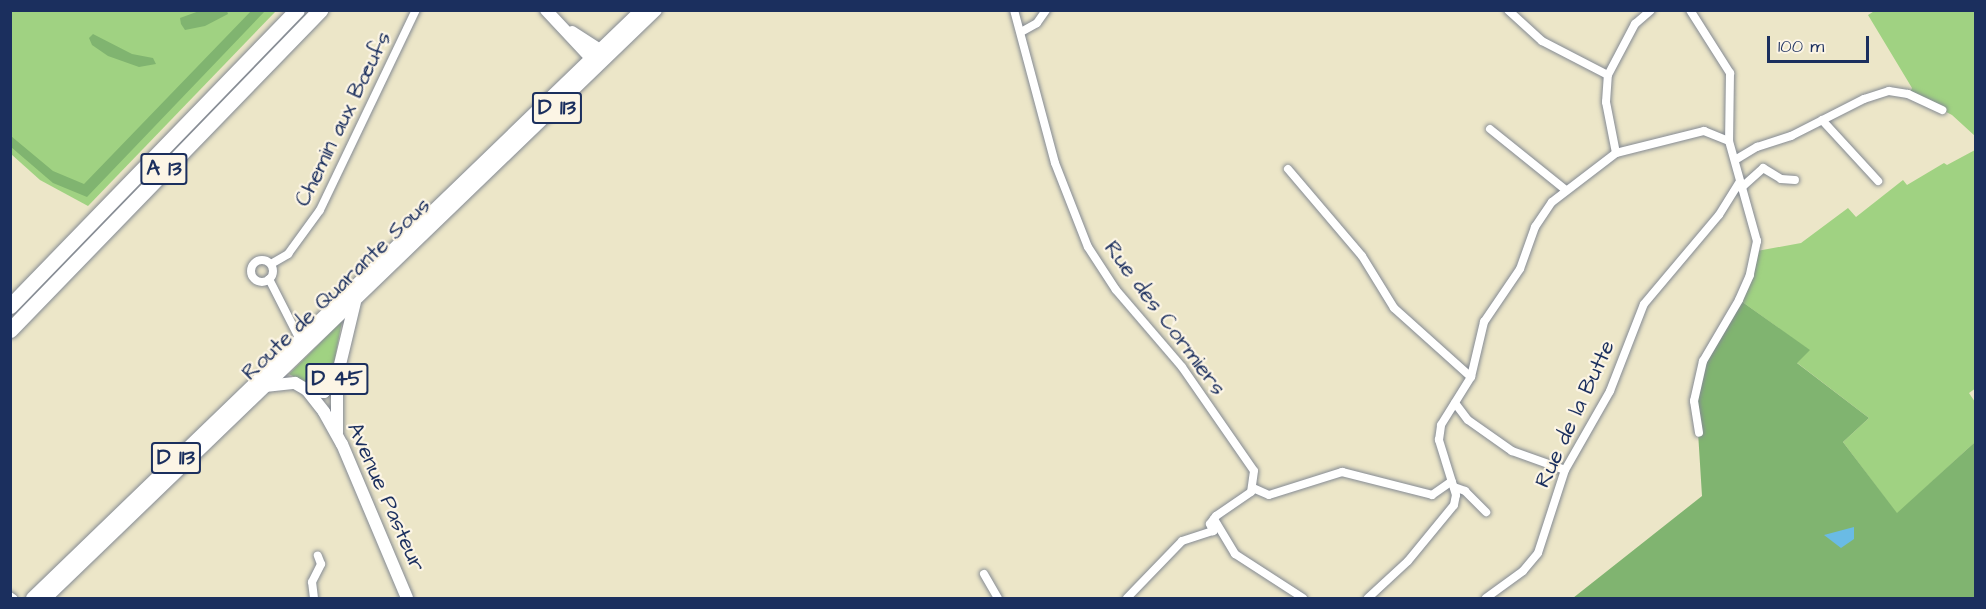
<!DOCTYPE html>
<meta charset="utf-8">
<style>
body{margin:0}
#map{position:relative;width:1986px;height:609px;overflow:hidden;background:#ece6c8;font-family:"Architects Daughter",sans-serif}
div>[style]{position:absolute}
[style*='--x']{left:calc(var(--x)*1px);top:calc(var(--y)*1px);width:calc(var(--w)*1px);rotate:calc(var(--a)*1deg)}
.green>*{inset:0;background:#a0d282}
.forest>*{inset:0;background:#80b470}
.water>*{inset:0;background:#6abbe5}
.roads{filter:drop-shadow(0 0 2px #848a93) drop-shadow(0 0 2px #848a93)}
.street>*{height:8px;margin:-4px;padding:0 4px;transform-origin:4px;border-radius:4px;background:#fff}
.street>.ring{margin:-4px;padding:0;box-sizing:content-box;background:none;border:8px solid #fff;border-radius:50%}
.secondary>*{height:12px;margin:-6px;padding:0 6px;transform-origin:6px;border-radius:6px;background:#fff}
.primary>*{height:12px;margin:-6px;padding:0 6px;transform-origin:6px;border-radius:6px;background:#fff}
.highway>*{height:15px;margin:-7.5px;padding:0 7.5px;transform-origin:7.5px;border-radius:7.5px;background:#fff}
span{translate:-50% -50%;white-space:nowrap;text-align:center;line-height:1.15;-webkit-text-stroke:4.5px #fcf5e5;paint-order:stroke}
.shield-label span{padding:2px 4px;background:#fcf5e5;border:2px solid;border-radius:4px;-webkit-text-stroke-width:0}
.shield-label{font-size:21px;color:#1b2f5e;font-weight:700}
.street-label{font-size:22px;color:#1b2f5e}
.frame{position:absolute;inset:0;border:12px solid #1b2f5e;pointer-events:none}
.scale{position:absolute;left:1767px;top:36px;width:102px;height:27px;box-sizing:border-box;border:3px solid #1b2f5e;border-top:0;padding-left:8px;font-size:18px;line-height:21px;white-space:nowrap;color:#1b2f5e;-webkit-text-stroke:4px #fcf5e5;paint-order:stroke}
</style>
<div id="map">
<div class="green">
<div style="clip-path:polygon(1876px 10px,1975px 11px,1975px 136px,1952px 115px,1910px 93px,1912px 88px,1868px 15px)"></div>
<div style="clip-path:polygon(11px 11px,276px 11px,88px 206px,40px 180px,11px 154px)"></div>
<div style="clip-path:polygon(1975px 150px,1976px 388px,1969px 393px,1975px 402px,1975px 442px,1897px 514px,1843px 442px,1869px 418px,1796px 362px,1809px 350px,1741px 301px,1757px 251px,1801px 243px,1848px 208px,1856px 217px,1903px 180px,1907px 185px,1944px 163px,1947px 165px)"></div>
<div style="clip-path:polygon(342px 321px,333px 369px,316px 366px,322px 380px,331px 380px,316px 389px,289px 374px)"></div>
</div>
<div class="forest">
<div style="clip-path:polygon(202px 10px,227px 11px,228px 14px,205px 26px,185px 30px,181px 24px,180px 18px)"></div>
<div style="clip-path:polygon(252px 10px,265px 11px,87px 197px,53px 183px,11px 147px,11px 136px,53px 171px,84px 184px)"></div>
<div style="clip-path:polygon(93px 34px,132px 54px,153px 58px,156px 64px,139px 67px,108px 56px,92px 45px,89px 38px)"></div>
<div style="clip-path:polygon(1741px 301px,1810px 350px,1797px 363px,1869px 418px,1843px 442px,1897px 513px,1975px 442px,1975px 598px,1573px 598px,1702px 496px,1696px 400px,1704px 362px)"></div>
</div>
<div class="water">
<div style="clip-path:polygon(1854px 527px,1854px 539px,1841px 548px,1824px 535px)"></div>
</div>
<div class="roads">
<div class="street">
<div style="--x:1014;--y:10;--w:158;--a:75"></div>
<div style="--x:1055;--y:163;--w:90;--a:68.6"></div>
<div style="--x:1088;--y:247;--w:51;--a:56.9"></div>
<div style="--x:1116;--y:290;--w:101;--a:49.4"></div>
<div style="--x:1182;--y:367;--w:126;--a:55.3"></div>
<div style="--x:1254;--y:471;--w:21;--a:98"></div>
<div style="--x:1251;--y:492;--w:42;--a:145.6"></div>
<div style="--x:1216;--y:516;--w:10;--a:127"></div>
<div style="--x:1210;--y:524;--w:8;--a:67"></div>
<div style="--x:1508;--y:10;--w:46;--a:42.4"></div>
<div style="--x:1542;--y:41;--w:74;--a:27.3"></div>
<div style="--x:1690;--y:10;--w:75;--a:57.6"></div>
<div style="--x:1730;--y:73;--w:68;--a:90.8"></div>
<div style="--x:1729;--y:141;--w:104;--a:74.4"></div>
<div style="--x:1757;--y:241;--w:35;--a:102"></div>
<div style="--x:1750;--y:275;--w:27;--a:114"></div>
<div style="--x:1739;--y:300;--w:71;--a:120.5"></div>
<div style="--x:1703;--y:361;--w:41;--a:102.7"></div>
<div style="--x:1694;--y:401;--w:32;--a:81"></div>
<div style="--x:1021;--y:32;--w:18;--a:-29"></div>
<div style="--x:1037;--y:23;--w:16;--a:-55"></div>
<div style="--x:1822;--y:120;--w:83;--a:47.4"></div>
<div style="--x:1490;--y:129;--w:97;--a:38.8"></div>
<div style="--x:1616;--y:153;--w:52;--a:-101.1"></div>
<div style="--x:1606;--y:102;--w:27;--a:-86"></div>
<div style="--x:1608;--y:75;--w:58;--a:-62.1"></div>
<div style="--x:1635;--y:24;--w:21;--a:-41"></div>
<div style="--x:1735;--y:160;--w:26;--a:-31"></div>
<div style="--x:1757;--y:147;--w:36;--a:-18"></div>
<div style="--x:1791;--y:136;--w:82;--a:-26.9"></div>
<div style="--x:1864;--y:99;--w:26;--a:-18"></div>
<div style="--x:1889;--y:91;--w:19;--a:9"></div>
<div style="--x:1908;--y:94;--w:38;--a:25"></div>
<div style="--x:1288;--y:169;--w:114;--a:49.6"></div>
<div style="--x:1362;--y:256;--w:61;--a:58.4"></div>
<div style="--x:1394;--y:308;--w:103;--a:41.9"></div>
<div style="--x:1741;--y:188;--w:30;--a:-42"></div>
<div style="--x:1763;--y:168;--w:21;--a:31"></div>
<div style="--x:1781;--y:179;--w:14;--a:4"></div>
<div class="ring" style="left:251px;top:260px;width:14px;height:14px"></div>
<div style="--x:271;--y:264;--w:20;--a:-30"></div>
<div style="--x:288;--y:254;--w:54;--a:-54"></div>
<div style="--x:320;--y:210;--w:222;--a:-64.4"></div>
<div style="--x:269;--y:279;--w:66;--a:63"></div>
<div style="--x:1455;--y:403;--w:21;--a:53"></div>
<div style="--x:1468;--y:420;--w:54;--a:35.2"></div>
<div style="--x:1512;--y:451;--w:56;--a:19.7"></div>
<div style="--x:1454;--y:487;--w:12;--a:20"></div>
<div style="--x:1465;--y:491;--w:30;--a:45"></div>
<div style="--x:1253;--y:488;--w:17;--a:24"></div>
<div style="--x:1269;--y:495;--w:77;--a:-17.5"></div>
<div style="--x:1342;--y:472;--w:93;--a:14.3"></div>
<div style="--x:1432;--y:495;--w:24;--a:-35"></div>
<div style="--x:1214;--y:519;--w:41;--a:59"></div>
<div style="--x:1235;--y:554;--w:81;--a:32.9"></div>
<div style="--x:984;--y:574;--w:28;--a:60"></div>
<div style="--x:10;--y:596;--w:4;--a:34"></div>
<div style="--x:314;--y:598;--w:16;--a:-97"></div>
<div style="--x:312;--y:582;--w:20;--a:-63"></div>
<div style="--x:321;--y:564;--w:9;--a:-111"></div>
<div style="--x:1127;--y:598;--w:79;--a:-46"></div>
<div style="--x:1182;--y:541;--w:33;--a:-18"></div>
<div style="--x:1368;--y:598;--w:54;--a:-42.8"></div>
<div style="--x:1408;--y:561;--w:72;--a:-50.6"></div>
<div style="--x:1454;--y:505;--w:10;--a:-79"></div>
<div style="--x:1456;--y:495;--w:58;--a:-107.2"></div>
<div style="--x:1439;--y:440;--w:15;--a:-82"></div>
<div style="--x:1441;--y:425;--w:57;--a:-58"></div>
<div style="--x:1471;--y:377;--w:57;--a:-76.7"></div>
<div style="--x:1484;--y:322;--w:64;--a:-55.8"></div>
<div style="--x:1520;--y:269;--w:45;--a:-70.3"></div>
<div style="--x:1535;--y:227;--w:30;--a:-56"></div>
<div style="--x:1552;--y:202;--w:81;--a:-37.4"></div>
<div style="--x:1616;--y:153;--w:91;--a:-14"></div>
<div style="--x:1704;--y:131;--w:27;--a:22"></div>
<div style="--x:1486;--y:598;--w:46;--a:-36.1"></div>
<div style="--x:1523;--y:571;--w:23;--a:-50"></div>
<div style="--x:1538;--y:553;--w:87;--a:-72"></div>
<div style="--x:1565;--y:470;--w:91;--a:-60.3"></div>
<div style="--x:1610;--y:391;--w:93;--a:-68.7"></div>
<div style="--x:1644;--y:304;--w:116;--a:-49.9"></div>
<div style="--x:1719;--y:215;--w:39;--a:-58"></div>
</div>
<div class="secondary">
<div style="--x:546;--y:10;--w:64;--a:46.9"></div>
<div style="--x:590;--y:57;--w:12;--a:20"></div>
<div style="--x:572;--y:32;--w:31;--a:33"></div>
<div style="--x:598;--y:49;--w:12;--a:66"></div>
<div style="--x:265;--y:386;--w:30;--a:-6"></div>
<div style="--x:295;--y:383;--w:14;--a:30"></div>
<div style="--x:307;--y:390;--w:28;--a:52"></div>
<div style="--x:324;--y:412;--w:37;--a:61"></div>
<div style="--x:342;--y:444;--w:167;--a:67.1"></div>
</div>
<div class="primary">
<div style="--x:307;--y:390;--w:17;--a:7"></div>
<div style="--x:324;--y:392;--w:19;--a:-51"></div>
<div style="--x:337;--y:433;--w:56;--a:-90"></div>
<div style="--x:337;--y:377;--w:77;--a:-76.5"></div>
<div style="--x:32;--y:598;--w:847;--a:-43.99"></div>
<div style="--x:46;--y:598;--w:847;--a:-43.95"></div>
</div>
<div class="highway">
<div style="--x:10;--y:306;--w:412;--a:-45.9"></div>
<div style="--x:10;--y:330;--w:446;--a:-45.9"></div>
</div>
</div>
<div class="shield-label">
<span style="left:557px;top:108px">D 113</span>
<span style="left:164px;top:169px">A 13</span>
<span style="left:337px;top:379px">D 45</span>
<span style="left:176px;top:458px">D 113</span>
</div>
<div class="street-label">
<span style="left:343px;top:119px;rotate:-64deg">Chemin aux Bœufs</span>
<span style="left:336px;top:289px;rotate:-44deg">Route de Quarante Sous</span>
<span style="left:1165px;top:318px;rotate:53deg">Rue des Cormiers</span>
<span style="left:1575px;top:414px;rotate:-65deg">Rue de la Butte</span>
<span style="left:386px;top:497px;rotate:66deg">Avenue Pasteur</span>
</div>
<div class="frame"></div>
<div class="scale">100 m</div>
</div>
